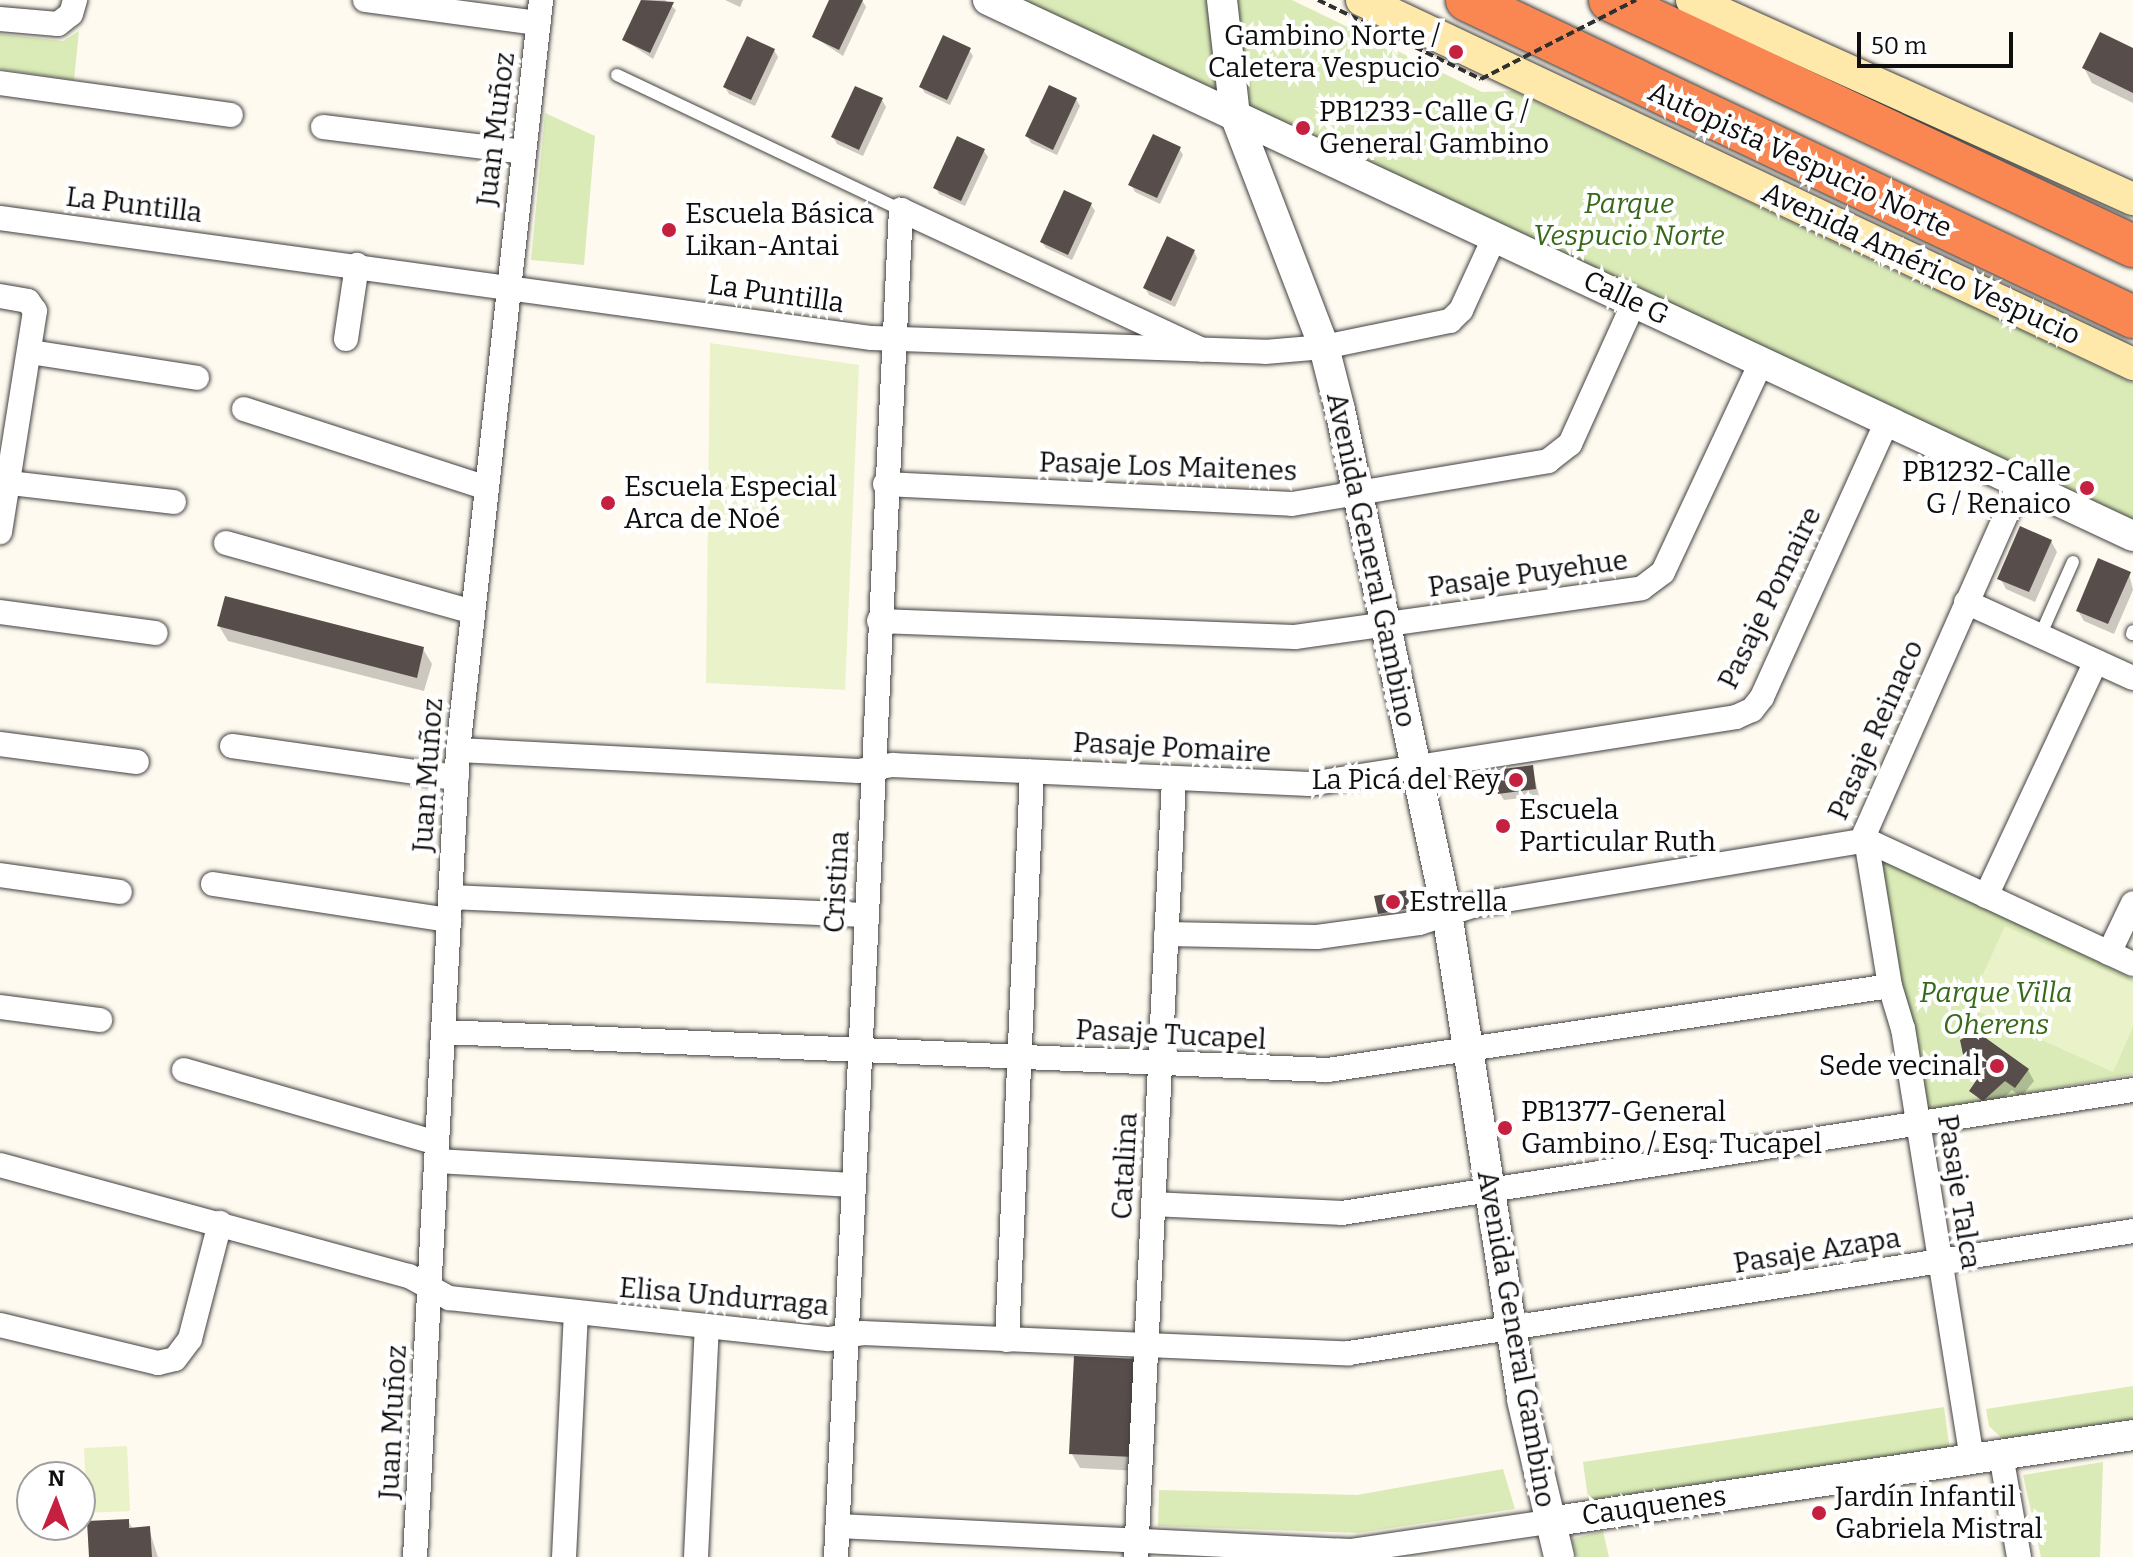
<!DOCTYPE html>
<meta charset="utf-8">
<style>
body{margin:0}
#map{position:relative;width:2133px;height:1557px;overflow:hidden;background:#fffaef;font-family:Bitter,serif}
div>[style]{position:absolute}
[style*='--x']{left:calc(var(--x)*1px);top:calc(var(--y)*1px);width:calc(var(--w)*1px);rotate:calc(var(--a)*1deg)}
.green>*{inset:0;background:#daebb7}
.pitch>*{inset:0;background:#eaf2c9}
.shadow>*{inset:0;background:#0003}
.building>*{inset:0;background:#574d4a}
.roads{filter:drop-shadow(0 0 2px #414141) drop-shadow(0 0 2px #414141)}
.service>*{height:12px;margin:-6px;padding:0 6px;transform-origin:6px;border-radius:6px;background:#fff}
.minor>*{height:24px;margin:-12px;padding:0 12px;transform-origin:12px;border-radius:12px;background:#fff}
.tertiary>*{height:30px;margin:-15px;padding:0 15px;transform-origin:15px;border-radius:15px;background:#fff}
.secondary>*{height:32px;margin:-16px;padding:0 16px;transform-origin:16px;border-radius:16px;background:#ffe9aa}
.motorway>*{height:42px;margin:-21px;padding:0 21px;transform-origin:21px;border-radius:21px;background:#fa8752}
.path-bridge>*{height:4px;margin-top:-2px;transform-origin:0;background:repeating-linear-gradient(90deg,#303030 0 8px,transparent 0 12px)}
.dots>*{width:22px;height:22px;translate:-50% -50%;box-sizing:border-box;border:4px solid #fff;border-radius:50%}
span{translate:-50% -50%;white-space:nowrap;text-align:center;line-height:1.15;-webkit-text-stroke:8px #fff;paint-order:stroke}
.poi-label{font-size:28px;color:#0e0e0e}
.right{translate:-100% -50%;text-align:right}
.left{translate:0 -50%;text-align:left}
.street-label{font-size:28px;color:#0e0e0e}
.park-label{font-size:28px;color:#37691b;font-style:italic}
.north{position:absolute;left:16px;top:1461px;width:80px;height:80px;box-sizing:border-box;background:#fff;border:2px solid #9f9f9f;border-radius:50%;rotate:1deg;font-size:22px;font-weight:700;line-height:32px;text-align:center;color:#0e0e0e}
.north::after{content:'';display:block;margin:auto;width:28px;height:36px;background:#c5203f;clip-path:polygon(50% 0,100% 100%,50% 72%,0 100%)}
.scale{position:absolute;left:1857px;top:32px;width:156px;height:36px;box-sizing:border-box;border:4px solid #0e0e0e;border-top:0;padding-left:10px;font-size:24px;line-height:28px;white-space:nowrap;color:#0e0e0e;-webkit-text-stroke:6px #fff;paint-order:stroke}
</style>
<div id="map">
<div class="green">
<div style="clip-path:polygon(1024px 0,1292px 0,1482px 92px,1513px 91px,2133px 383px,2133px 530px)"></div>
<div style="clip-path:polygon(79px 31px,74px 80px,0 69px,0 34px,63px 41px)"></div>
<div style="clip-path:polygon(545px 113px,595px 136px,584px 265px,531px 260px)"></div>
<div style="clip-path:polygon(1889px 860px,2133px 979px,2133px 1074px,1923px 1112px,1880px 866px)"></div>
<div style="clip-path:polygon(2133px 1386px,2133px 1427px,2011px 1447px,1989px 1426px,1986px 1409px)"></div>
<div style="clip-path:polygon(1944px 1407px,1950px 1451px,1589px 1506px,1583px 1462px)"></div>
<div style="clip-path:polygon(2103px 1462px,2100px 1557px,2041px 1557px,2023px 1475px)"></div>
<div style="clip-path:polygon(1503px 1469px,1515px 1509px,1359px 1533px,1158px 1526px,1159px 1490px,1357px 1495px)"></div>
<div style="clip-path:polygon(1603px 1531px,1609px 1557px,1577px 1557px,1572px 1539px)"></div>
</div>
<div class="pitch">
<div style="clip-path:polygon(710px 343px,859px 365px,845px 690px,706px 683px)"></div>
<div style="clip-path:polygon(2005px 926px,2133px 983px,2133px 1027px,2113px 1072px,1968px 1007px)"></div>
<div style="clip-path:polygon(127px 1446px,130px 1511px,87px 1513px,84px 1448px)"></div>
</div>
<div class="shadow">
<div style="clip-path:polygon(643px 0,665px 0,676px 10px,653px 59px,624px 40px)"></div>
<div style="clip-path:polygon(725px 0,743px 0,740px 7px)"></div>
<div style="clip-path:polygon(831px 0,862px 0,866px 7px,843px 56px,814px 37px)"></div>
<div style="clip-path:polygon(774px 50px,778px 57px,755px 106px,729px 94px,725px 87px)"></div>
<div style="clip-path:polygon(969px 50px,973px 56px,950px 105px,925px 93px,921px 87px)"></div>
<div style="clip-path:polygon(2133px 50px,2133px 103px,2092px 83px,2084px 68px)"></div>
<div style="clip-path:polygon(1076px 99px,1080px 106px,1057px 155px,1031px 143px,1027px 136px)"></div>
<div style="clip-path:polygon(882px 100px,886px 107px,863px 156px,837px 144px,833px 137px)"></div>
<div style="clip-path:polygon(1179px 148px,1183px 155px,1160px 204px,1135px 192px,1131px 185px)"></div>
<div style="clip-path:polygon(984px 151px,988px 157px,965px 206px,939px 194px,935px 187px)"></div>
<div style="clip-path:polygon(1091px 205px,1095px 211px,1072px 260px,1046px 248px,1042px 242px)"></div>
<div style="clip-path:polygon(1194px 251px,1197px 258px,1175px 307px,1149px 295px,1145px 288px)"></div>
<div style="clip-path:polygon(2051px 541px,2057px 552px,2035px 602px,2006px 589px,2000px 578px)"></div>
<div style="clip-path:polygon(2129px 574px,2133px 590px,2114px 634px,2084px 621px,2078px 611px)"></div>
<div style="clip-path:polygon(219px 626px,423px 649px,432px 664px,424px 691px,228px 641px)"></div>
<div style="clip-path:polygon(1532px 767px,1539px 796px,1504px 800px,1500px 794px)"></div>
<div style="clip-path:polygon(1406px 892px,1413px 915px,1384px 920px,1380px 913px)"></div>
<div style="clip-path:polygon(1967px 1063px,2028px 1070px,2034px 1081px,2021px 1097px,2012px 1090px,1990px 1111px,1972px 1091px,1979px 1079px)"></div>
<div style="clip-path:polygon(1145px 1375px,1141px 1471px,1080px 1468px,1072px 1454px)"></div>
<div style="clip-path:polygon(128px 1521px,133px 1529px,149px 1529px,158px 1557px,91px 1557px)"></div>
</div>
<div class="building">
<div style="clip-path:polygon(641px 0,674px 2px,650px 53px,622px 40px)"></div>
<div style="clip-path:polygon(829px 0,863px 0,839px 50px,812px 37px)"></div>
<div style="clip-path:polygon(2100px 32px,2133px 48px,2133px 93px,2082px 68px)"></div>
<div style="clip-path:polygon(943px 35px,971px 48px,947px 100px,919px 87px)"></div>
<div style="clip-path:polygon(747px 36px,775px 49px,751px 100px,723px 87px)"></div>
<div style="clip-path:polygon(1049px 85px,1077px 98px,1053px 150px,1025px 136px)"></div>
<div style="clip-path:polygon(855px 86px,883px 98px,859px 150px,831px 137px)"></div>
<div style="clip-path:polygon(1153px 134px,1181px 147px,1157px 198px,1128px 185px)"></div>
<div style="clip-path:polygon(957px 136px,985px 149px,961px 201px,933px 188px)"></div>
<div style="clip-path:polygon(1064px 190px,1092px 203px,1068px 255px,1040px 242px)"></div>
<div style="clip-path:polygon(1167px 236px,1195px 250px,1171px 301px,1143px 288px)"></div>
<div style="clip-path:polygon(2020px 526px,2052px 540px,2029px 592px,1997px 579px)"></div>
<div style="clip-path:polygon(2098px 558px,2131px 572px,2108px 624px,2076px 611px)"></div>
<div style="clip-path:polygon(225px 596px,424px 647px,417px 678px,217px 626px)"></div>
<div style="clip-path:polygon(1533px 765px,1536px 789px,1498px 794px,1495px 770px)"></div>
<div style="clip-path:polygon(1407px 890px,1411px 908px,1378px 914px,1374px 896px)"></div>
<div style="clip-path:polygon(1976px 1031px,2029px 1069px,2015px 1088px,2005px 1081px,1983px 1101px,1969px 1091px,1980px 1075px,1965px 1064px,1960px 1040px)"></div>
<div style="clip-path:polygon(1074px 1356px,1138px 1359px,1133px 1457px,1069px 1454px)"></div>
<div style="clip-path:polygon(129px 1519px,129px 1528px,150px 1526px,152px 1557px,89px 1557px,87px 1521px)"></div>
</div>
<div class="roads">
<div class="service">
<div style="--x:617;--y:75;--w:314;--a:25.4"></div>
<div style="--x:2132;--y:634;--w:3;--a:-72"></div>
<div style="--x:2040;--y:636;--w:81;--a:-66"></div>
</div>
<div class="minor">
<div style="--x:365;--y:0;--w:175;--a:7.6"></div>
<div style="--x:0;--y:19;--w:58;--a:4.9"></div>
<div style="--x:58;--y:24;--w:16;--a:-38"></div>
<div style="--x:71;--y:14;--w:15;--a:-74"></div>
<div style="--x:0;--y:83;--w:233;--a:7.9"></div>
<div style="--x:323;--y:127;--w:202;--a:7.1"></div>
<div style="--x:0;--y:218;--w:880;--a:7.84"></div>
<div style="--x:872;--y:338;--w:393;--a:2"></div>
<div style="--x:1265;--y:352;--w:59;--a:-4.8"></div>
<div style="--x:1324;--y:347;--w:129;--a:-11.7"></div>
<div style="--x:1450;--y:321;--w:16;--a:-45"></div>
<div style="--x:1461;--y:310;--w:81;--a:-65.3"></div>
<div style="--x:0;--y:296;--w:28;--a:10"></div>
<div style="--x:28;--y:301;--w:12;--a:55"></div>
<div style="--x:35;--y:311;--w:224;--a:99"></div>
<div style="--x:346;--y:339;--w:75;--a:-81.5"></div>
<div style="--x:30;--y:352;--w:169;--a:8.8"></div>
<div style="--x:244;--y:409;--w:252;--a:18"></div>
<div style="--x:10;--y:483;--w:165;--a:6.6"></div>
<div style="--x:885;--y:484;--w:407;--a:2.8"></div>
<div style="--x:1292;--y:504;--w:260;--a:-9.5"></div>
<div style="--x:1548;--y:461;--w:28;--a:-38"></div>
<div style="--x:1570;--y:444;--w:156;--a:-65.7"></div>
<div style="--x:226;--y:543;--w:253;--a:15.6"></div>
<div style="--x:1966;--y:602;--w:183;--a:24.5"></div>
<div style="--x:0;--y:612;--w:157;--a:7.7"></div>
<div style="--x:879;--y:621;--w:416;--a:2.2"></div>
<div style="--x:1295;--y:637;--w:350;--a:-8"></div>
<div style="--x:1642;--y:588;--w:26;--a:-37"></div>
<div style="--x:1663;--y:572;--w:231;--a:-64.9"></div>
<div style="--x:0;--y:744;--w:138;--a:7.5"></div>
<div style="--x:232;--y:746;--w:227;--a:8.1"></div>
<div style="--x:458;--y:750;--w:401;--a:3"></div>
<div style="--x:858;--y:771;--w:36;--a:-10"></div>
<div style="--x:893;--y:765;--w:416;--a:2.6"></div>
<div style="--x:1309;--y:784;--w:432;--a:-8.9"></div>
<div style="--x:1736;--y:717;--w:17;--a:-24"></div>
<div style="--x:1752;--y:710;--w:16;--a:-52"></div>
<div style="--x:1762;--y:697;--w:302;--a:-65.6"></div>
<div style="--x:1866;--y:840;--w:294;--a:24.9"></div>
<div style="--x:0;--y:875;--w:121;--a:8.1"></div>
<div style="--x:213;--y:884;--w:239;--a:8.7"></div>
<div style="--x:1986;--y:896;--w:259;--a:-64.9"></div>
<div style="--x:450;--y:897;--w:415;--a:2.5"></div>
<div style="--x:1166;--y:934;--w:151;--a:1.1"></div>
<div style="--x:1317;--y:937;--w:103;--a:-7.8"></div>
<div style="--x:1419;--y:923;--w:59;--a:-17.8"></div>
<div style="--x:1475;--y:905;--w:396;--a:-9.4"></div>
<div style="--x:2109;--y:953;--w:55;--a:-64.4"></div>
<div style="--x:0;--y:1007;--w:101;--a:7.4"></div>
<div style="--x:443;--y:1032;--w:886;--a:2.46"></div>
<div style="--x:1328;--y:1070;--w:568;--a:-8.5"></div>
<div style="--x:184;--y:1070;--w:263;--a:16.1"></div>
<div style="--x:436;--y:1161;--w:418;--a:3.3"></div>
<div style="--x:0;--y:1165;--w:424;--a:15.2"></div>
<div style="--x:409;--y:1276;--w:46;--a:28.8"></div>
<div style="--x:449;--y:1298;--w:382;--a:6.2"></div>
<div style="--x:829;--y:1339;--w:34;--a:-10"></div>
<div style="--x:862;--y:1333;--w:487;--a:2.4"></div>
<div style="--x:1349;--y:1353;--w:793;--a:-8.84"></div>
<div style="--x:1153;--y:1204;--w:189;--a:2.7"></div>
<div style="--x:1342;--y:1213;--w:801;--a:-8.84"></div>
<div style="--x:0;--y:1325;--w:163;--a:13.5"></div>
<div style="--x:158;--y:1363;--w:17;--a:-13"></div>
<div style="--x:175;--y:1359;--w:25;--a:-53"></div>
<div style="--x:190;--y:1339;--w:120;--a:-75.5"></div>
<div style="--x:1007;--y:1340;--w:569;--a:-87.48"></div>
<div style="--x:2001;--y:1455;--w:104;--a:80"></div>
<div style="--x:1972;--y:1459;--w:436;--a:-99.1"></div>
<div style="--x:1903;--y:1029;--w:45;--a:-106.8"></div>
<div style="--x:1890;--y:986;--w:155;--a:-99.3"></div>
<div style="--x:1865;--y:833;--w:382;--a:-66.1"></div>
<div style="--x:838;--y:1526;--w:513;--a:2.8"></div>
<div style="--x:1350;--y:1551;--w:201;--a:-8.3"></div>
<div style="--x:415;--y:1557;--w:808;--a:-86.95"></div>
<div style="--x:458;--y:750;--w:755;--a:-83.68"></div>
<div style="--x:564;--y:1557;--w:244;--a:-87.2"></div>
<div style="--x:696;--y:1557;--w:231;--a:-87.3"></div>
<div style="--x:836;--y:1557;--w:1349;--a:-87.24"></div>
<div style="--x:901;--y:210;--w:332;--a:24.9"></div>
<div style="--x:1136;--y:1557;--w:779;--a:-87.2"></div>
</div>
<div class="tertiary">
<div style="--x:988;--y:0;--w:1264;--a:25.09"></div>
<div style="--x:1222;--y:0;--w:116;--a:83.6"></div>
<div style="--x:1235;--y:115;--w:248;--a:69"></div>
<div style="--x:1324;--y:347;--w:65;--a:75.7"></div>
<div style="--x:1340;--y:410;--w:514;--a:77.99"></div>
<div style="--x:1447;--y:913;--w:493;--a:81.2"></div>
<div style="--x:1522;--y:1400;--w:161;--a:76.7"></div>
<div style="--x:1549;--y:1522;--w:590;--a:-8.47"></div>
</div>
<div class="secondary">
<div style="--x:1362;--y:0;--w:853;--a:25.27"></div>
<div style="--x:1692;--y:0;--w:484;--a:24.3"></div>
</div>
<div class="motorway">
<div style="--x:1467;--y:0;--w:738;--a:25.45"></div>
<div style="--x:1610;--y:0;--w:578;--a:25.19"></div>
</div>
</div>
<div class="path-bridge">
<div style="--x:1318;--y:0;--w:181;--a:25.9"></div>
<div style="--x:1481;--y:79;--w:174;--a:-27"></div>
</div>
<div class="dots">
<div style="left:1456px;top:52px;background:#c5203f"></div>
<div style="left:1303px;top:128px;background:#c5203f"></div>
<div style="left:669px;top:230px;background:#c5203f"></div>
<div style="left:2087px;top:488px;background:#c5203f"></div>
<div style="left:608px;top:503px;background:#c5203f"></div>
<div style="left:1516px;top:780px;background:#c5203f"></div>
<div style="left:1503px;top:826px;background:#c5203f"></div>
<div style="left:1393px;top:902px;background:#c5203f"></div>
<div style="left:1997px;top:1066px;background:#c5203f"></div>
<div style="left:1505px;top:1128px;background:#c5203f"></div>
<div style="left:1819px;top:1513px;background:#c5203f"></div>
</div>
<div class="poi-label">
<span class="right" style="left:1440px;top:52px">Gambino Norte /<br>Caletera Vespucio</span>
<span class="left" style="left:1319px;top:128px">PB1233-Calle G /<br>General Gambino</span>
<span class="left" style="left:685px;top:230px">Escuela Básica<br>Likan-Antai</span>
<span class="right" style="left:2071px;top:488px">PB1232-Calle<br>G / Renaico</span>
<span class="left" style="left:624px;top:503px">Escuela Especial<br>Arca de Noé</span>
<span class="right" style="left:1500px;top:780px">La Picá del Rey</span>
<span class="left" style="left:1519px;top:826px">Escuela<br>Particular Ruth</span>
<span class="left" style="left:1409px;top:902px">Estrella</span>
<span class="right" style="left:1981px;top:1066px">Sede vecinal</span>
<span class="left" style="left:1521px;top:1128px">PB1377-General<br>Gambino / Esq. Tucapel</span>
<span class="left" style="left:1835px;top:1513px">Jardín Infantil<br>Gabriela Mistral</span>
</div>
<div class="street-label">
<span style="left:496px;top:129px;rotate:-83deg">Juan Muñoz</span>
<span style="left:1800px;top:160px;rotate:25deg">Autopista Vespucio Norte</span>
<span style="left:134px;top:205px;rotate:7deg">La Puntilla</span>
<span style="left:1921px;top:264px;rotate:25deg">Avenida Américo Vespucio</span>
<span style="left:776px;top:294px;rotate:8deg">La Puntilla</span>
<span style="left:1626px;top:298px;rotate:25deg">Calle G</span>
<span style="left:1168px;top:467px;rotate:2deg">Pasaje Los Maitenes</span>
<span style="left:1371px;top:560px;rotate:78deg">Avenida General Gambino</span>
<span style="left:1528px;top:574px;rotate:-8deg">Pasaje Puyehue</span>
<span style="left:1770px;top:598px;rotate:-64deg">Pasaje Pomaire</span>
<span style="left:1876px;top:730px;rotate:-66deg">Pasaje Reinaco</span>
<span style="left:1172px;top:748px;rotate:3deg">Pasaje Pomaire</span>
<span style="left:428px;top:775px;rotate:-86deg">Juan Muñoz</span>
<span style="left:837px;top:882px;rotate:-87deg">Cristina</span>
<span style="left:1171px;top:1035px;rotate:3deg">Pasaje Tucapel</span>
<span style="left:1125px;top:1166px;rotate:-87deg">Catalina</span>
<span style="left:1959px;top:1192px;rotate:81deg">Pasaje Talca</span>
<span style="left:1817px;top:1251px;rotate:-9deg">Pasaje Azapa</span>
<span style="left:724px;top:1297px;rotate:5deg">Elisa Undurraga</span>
<span style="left:1516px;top:1339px;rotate:80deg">Avenida General Gambino</span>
<span style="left:393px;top:1422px;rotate:-87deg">Juan Muñoz</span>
<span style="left:1654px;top:1506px;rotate:-8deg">Cauquenes</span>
</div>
<div class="park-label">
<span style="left:1629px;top:220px">Parque<br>Vespucio Norte</span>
<span style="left:1996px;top:1009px">Parque Villa<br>Oherens</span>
</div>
<div class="north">N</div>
<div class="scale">50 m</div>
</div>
